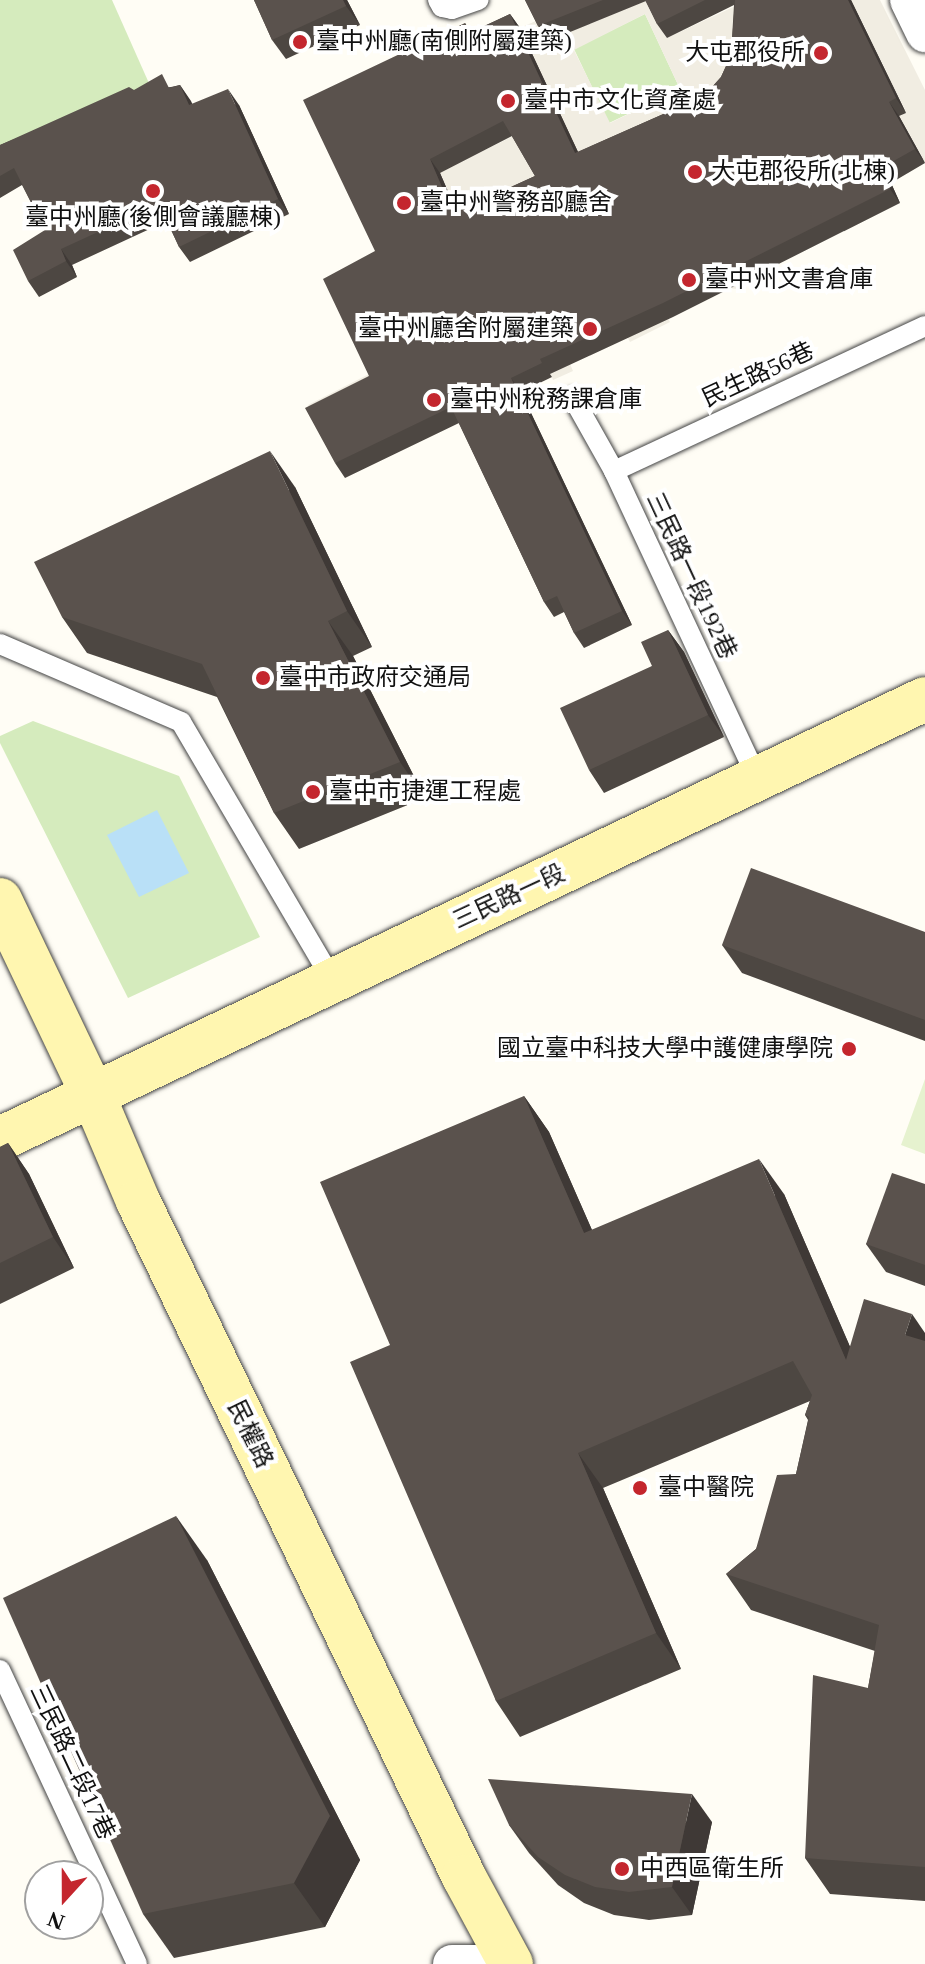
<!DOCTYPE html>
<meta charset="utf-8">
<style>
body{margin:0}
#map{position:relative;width:925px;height:1964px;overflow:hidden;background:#fffdf5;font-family:"Times New Roman","Noto Sans TC",serif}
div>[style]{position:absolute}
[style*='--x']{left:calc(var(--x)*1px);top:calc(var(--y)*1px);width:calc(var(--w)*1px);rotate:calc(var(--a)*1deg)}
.green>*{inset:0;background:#d5ebbd}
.pitch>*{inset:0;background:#e6f2cf}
.plaza>*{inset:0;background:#f1ede2}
.water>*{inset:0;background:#b9e0f7}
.roads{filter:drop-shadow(0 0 2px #444) drop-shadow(0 0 2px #444)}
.service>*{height:20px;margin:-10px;padding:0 10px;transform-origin:10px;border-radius:10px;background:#fff}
.minor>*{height:38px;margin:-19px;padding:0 19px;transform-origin:19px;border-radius:19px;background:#fff}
.secondary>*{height:44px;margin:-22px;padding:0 22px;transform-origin:22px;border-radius:22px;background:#fff6b0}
.wall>*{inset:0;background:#4d4742}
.shaded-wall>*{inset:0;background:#3f3936}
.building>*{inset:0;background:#5a524d}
.dots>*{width:22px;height:22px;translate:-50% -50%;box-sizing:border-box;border:4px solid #fff;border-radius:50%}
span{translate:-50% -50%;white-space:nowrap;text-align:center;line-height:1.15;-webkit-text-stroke:8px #fff;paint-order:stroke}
.poi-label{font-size:24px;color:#111}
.left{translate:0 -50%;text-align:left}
.right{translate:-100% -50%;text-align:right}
.street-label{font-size:24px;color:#111}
.north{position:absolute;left:24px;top:1860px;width:80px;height:80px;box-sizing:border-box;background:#fff;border:2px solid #a0a0a0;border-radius:50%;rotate:201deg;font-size:22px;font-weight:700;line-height:32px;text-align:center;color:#111}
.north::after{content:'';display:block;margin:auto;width:28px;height:36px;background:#c4262e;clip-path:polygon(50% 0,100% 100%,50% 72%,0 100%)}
</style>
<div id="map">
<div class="green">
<div style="clip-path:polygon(0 0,112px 0,152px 90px,0 159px)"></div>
<div style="clip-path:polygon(645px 14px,680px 89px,609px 123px,574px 49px)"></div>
<div style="clip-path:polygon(33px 721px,179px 776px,260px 937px,128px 998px,0 743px,0 736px)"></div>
</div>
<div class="pitch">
<div style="clip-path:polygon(925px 1079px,925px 1154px,901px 1145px)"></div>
</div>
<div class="plaza">
<div style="clip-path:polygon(evenodd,648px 0,667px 38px,748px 0,906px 113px,851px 0,880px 0,925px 90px,925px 163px,913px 142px,736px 289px,643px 274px,670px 322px,630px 342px,607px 296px,552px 321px,573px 371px,553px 380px,526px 319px,315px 422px,308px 405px,371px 373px,463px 227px,397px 72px,485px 150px,513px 136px,520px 28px,538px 20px,648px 0,645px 14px,680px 89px,610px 123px,574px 50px,645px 14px)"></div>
</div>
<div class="water">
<div style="clip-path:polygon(157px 810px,189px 873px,139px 897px,107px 835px)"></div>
</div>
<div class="roads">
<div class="service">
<div style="--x:438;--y:0;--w:8;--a:60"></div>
<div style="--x:442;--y:7;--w:10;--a:11"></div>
<div style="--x:452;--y:9;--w:28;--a:-19"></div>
<div style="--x:573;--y:398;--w:84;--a:60.7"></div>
<div style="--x:614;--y:471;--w:339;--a:65"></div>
<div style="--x:614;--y:471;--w:343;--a:-25"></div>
<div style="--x:0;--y:644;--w:197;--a:23.3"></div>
<div style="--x:181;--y:722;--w:300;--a:59.6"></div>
<div style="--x:0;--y:1670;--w:324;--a:65"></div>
</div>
<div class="minor">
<div style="--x:909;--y:0;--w:37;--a:64"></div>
<div style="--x:452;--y:1964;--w:23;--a:0"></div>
</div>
<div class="secondary">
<div style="--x:0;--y:900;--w:216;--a:64.5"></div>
<div style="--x:93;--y:1095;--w:115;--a:67"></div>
<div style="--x:138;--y:1201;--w:751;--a:64.25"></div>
<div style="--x:464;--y:1877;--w:99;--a:61.6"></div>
<div style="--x:0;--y:1139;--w:1024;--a:-25.44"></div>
</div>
</div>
<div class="wall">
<div style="clip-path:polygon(254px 0,347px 0,360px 25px,286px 59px,272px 40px)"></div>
<div style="clip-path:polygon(evenodd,525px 0,851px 0,906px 113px,899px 116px,925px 163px,891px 183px,900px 203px,673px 317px,550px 374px,552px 377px,521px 392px,632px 625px,584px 648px,574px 633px,564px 612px,554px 617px,544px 602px,459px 423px,345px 478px,335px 463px,369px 376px,375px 251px,465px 23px,471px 32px,510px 14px,520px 28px,578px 152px,704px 96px,721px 77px,731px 55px,734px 5px,667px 38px,657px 24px,646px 1px,548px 41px,538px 26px,525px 0,512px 136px,535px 176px,457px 212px,440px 173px,512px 136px)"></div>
<div style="clip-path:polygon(180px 85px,192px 104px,239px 105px,289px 214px,190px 262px,179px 247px,167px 221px,72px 265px,77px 277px,39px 297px,28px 281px,45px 230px,22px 185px,0 198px,0 145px,134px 90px,171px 87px)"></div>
<div style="clip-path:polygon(295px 487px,372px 647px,353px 656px,425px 798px,299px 849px,274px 813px,217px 697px,87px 653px,62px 617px)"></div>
<div style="clip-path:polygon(668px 630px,684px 652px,724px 737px,604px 793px,589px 770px,652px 666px)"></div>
<div style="clip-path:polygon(925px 932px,925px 1041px,742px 973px,722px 945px)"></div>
<div style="clip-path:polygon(524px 1096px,549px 1132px,592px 1230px,784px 1194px,850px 1347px,925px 1333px,925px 1901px,830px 1894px,805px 1858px,868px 1688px,875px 1651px,751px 1610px,726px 1574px,756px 1549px,796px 1474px,808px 1420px,805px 1415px,810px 1401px,603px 1488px,681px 1669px,520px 1737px,496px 1701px,390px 1345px)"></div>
<div style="clip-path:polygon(8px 1143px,29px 1174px,74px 1268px,0 1304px,0 1147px)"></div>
<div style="clip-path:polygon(925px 1184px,925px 1286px,886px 1272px,866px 1244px)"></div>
<div style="clip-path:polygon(207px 1560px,360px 1860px,325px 1927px,174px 1958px,143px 1914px)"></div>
<div style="clip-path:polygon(712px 1822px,692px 1915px,649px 1920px,614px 1915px,584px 1903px,558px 1885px,529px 1853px,509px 1825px)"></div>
</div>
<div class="shaded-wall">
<div style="clip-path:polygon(343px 0,347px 0,360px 25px,346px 6px)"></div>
<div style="clip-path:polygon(848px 0,851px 0,906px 113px,896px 98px)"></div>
<div style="clip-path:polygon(510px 14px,520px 28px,585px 167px,575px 153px)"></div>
<div style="clip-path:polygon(180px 85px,191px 101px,200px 121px,189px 105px)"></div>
<div style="clip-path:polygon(228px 89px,239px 105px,289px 214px,278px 199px)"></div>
<div style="clip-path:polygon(889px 102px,899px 116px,925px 163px,915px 149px)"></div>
<div style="clip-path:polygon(430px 159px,440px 173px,463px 227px,453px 213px)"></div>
<div style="clip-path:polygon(881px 168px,891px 183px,900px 203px,890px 189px)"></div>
<div style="clip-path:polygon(61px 249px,72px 265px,77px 277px,66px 261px)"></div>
<div style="clip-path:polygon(511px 378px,521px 392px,632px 625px,622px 611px)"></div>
<div style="clip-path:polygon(270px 451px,295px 487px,372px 647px,347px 611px)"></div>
<div style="clip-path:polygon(328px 621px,353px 656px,425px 798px,400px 762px)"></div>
<div style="clip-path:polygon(668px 630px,684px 652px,724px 737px,708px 715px)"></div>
<div style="clip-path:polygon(524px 1096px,549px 1132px,609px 1269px,584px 1233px)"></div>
<div style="clip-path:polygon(8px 1143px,29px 1174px,74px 1268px,53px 1237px)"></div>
<div style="clip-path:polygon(759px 1159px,784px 1194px,871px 1395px,846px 1360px)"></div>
<div style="clip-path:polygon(912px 1314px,925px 1333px,925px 1363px,905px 1335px)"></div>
<div style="clip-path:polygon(578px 1453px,603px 1488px,681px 1669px,656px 1633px)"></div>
<div style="clip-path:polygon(176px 1516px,207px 1560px,360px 1860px,325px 1927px,294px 1883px)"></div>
<div style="clip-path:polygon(692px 1794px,712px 1822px,692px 1915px,672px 1887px)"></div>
</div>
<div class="building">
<div style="clip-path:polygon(254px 0,343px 0,346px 6px,272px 40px)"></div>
<div style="clip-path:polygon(525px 0,603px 0,538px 26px)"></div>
<div style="clip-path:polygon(645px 0,705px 0,657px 24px)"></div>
<div style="clip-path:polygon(evenodd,735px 0,848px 0,896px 98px,889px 102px,915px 149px,881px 168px,890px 189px,663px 303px,540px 359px,542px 363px,511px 378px,622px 611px,574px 633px,557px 596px,544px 602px,451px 407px,335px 463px,305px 408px,369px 376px,323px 279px,375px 251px,303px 100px,465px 23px,470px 33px,510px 14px,575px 153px,704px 96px,721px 77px,731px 55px,735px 0,503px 121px,535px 176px,453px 213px,430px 159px,503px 121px)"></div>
<div style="clip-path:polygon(162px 74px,169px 88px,180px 85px,189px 105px,228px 89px,278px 199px,179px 247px,159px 204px,61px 249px,66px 261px,28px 281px,13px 250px,45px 230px,14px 168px,0 176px,0 145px,129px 87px,134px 90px)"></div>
<div style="clip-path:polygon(270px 451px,347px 611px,328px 621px,400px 762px,274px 813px,202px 664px,62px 617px,34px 562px)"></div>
<div style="clip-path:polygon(668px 630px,708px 715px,589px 770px,560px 708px,652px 666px,641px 642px)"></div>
<div style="clip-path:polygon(751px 868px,925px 932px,925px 1020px,722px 945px)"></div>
<div style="clip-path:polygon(524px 1096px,584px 1233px,759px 1159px,846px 1360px,864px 1299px,912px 1314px,905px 1335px,925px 1341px,925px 1867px,805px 1858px,813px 1675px,868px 1688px,879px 1625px,726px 1574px,756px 1549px,777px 1475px,796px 1474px,809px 1417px,805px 1415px,812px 1395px,793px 1361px,578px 1453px,656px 1633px,496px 1701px,350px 1362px,390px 1345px,320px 1182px)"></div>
<div style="clip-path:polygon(8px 1143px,53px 1237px,0 1263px,0 1147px)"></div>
<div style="clip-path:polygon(892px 1173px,925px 1184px,925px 1265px,866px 1244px)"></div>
<div style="clip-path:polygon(176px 1516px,330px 1816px,294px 1883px,143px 1914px,3px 1598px)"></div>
<div style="clip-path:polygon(488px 1779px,692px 1794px,672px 1887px,629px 1892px,595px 1887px,565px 1875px,538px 1857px,509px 1825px)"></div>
</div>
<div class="dots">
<div style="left:300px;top:42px;background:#c4262e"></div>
<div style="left:821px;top:53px;background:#c4262e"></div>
<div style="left:508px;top:101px;background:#c4262e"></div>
<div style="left:695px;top:172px;background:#c4262e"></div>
<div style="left:153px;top:191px;background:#c4262e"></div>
<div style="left:404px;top:203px;background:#c4262e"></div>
<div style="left:689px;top:280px;background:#c4262e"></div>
<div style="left:590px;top:329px;background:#c4262e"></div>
<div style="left:434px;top:400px;background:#c4262e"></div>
<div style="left:263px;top:678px;background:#c4262e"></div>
<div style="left:313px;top:792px;background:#c4262e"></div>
<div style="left:849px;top:1049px;background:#c4262e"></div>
<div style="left:640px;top:1488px;background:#c4262e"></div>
<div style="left:622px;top:1869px;background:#c4262e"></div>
</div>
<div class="poi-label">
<span class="left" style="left:316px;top:42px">臺中州廳(南側附屬建築)</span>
<span class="right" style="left:805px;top:53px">大屯郡役所</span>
<span class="left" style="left:524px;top:101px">臺中市文化資產處</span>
<span class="left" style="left:711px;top:172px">大屯郡役所(北棟)</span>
<span class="left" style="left:420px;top:203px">臺中州警務部廳舍</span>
<span style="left:153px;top:218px">臺中州廳(後側會議廳棟)</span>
<span class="left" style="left:705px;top:280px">臺中州文書倉庫</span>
<span class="right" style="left:574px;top:329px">臺中州廳舍附屬建築</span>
<span class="left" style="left:450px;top:400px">臺中州稅務課倉庫</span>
<span class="left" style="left:279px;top:678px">臺中市政府交通局</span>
<span class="left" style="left:329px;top:792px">臺中市捷運工程處</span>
<span class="right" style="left:833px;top:1049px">國立臺中科技大學中護健康學院</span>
<span class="left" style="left:658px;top:1488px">臺中醫院</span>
<span class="left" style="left:640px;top:1869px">中西區衛生所</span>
</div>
<div class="street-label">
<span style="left:758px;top:375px;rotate:-25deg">民生路56巷</span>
<span style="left:691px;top:576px;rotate:65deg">三民路一段192巷</span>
<span style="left:509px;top:897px;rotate:-25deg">三民路一段</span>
<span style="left:250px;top:1434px;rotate:64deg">民權路</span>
<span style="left:72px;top:1762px;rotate:65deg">三民路二段17巷</span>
</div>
<div class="north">N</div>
</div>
